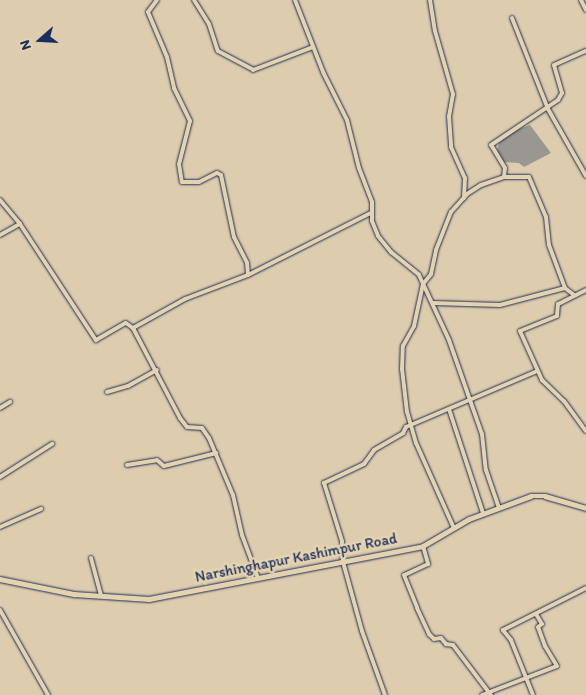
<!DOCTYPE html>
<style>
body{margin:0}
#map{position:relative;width:586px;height:695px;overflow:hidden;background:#ddccad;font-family:Itim,sans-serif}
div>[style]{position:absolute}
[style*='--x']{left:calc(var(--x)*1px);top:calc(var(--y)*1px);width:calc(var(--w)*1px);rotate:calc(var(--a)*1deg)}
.water>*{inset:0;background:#9a9692}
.roads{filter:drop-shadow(0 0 1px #1b2f5e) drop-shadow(0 0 1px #1b2f5e)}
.minor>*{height:4px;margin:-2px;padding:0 2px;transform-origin:2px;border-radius:2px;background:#e5d3b0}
.tertiary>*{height:4.5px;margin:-2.25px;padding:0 2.25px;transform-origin:2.25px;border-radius:2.25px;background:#e5d3b0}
span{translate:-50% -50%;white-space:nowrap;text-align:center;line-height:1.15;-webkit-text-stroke:5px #e5d3b0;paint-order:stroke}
.street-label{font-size:15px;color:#1b2f5e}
.north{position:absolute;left:15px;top:15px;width:50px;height:50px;-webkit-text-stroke:4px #e5d3b0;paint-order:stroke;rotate:251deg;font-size:14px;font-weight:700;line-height:20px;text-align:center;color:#1b2f5e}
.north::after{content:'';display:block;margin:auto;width:18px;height:22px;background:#1b2f5e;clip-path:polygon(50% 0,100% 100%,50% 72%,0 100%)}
</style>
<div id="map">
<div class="water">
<div style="clip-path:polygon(530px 125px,551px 153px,524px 167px,519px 163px,504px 162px,497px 151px,499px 143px,513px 131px)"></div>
</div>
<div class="roads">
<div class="minor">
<div style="--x:157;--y:0;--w:15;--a:127"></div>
<div style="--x:148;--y:12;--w:49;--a:67.1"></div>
<div style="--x:167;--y:57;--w:32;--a:77"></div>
<div style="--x:174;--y:88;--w:37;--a:64"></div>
<div style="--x:190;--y:121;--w:44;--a:104.3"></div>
<div style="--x:179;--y:164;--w:18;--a:81"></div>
<div style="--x:182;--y:182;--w:17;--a:0"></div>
<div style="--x:199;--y:182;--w:20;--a:-27"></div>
<div style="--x:217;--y:173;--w:4;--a:27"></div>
<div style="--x:221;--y:175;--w:63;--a:78.2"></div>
<div style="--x:234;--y:237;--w:29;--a:63"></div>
<div style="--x:247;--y:263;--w:12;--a:85"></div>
<div style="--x:194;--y:0;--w:28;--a:58"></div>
<div style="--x:209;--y:24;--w:28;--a:72"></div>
<div style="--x:218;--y:51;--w:40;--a:28"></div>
<div style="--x:253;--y:70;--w:64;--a:-21"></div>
<div style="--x:295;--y:0;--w:77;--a:68.7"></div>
<div style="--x:323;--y:72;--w:54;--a:63.4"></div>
<div style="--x:347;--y:120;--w:49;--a:76"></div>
<div style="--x:359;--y:168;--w:36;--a:69"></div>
<div style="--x:372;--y:202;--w:19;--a:90"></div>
<div style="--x:372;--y:221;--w:16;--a:68"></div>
<div style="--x:378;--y:236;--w:21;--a:51"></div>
<div style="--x:391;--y:252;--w:36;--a:39"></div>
<div style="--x:419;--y:275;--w:72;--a:65.2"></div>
<div style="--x:449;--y:340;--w:100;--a:70.7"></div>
<div style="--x:482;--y:434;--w:36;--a:84"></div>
<div style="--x:486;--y:470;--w:40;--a:71.1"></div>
<div style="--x:430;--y:0;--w:31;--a:81"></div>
<div style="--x:435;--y:31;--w:66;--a:74.1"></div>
<div style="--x:453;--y:94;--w:22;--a:100"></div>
<div style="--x:449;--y:116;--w:31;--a:86"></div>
<div style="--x:451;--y:147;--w:34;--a:66"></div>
<div style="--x:465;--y:178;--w:20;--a:93"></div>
<div style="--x:581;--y:0;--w:11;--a:63"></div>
<div style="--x:512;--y:18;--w:98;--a:68.4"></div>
<div style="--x:548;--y:109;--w:77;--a:60.4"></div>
<div style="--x:504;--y:177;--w:25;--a:0"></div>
<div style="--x:529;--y:177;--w:43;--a:67"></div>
<div style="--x:546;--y:217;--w:28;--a:84"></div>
<div style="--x:549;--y:245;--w:46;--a:69.6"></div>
<div style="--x:565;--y:288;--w:11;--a:38"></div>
<div style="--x:0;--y:200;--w:31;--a:50"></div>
<div style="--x:20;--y:224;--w:139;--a:56.8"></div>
<div style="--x:96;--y:340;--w:34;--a:-30"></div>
<div style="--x:126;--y:323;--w:9;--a:36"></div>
<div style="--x:133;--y:328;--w:60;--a:-29.1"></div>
<div style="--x:185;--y:299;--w:67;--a:-20.9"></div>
<div style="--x:248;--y:275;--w:138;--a:-26.8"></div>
<div style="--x:0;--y:235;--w:23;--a:-29"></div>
<div style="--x:586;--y:290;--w:31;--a:153"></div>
<div style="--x:558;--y:304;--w:12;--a:95"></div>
<div style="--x:557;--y:316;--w:40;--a:158"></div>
<div style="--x:520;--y:331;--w:54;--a:65.8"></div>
<div style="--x:542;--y:380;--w:30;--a:44"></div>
<div style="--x:564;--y:401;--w:37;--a:54"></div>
<div style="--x:433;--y:303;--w:67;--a:1.7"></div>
<div style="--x:500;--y:305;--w:67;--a:-14.7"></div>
<div style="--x:133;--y:328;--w:102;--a:62.4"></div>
<div style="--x:180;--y:418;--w:11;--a:52"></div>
<div style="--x:187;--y:427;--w:15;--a:4"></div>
<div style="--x:202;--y:428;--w:12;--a:55"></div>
<div style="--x:209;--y:438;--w:62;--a:67.2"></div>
<div style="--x:233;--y:495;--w:41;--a:77.3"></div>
<div style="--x:242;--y:535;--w:46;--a:69.6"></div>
<div style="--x:107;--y:392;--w:22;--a:-16"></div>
<div style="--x:128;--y:386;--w:33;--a:-29"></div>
<div style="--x:0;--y:408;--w:12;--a:-31"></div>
<div style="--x:449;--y:409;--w:109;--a:71.9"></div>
<div style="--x:127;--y:465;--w:30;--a:-9"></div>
<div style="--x:157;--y:460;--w:9;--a:41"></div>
<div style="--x:164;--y:466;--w:54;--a:-14"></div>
<div style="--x:0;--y:477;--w:62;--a:-32.4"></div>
<div style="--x:453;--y:526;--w:91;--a:-114"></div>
<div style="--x:416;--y:443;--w:32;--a:-106"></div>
<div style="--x:407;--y:412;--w:43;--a:-96.6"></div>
<div style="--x:402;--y:369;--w:23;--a:-88"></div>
<div style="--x:403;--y:346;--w:23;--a:-61"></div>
<div style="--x:414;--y:326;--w:43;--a:-77.9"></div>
<div style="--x:423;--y:284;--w:13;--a:-51"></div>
<div style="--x:431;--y:274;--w:25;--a:-78"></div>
<div style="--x:436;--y:250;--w:41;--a:-68.5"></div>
<div style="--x:451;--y:212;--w:24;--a:-48"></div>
<div style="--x:467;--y:194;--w:17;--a:-33"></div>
<div style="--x:481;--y:185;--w:24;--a:-19"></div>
<div style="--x:504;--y:177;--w:9;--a:-84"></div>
<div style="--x:505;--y:168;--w:27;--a:-121"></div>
<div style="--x:491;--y:145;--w:81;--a:-33.9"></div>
<div style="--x:558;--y:100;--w:8;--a:-60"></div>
<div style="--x:562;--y:93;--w:29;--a:-106"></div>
<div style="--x:554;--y:65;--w:35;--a:-24"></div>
<div style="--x:0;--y:527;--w:45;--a:-23.7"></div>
<div style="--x:423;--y:546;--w:19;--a:74"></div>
<div style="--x:428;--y:564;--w:26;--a:155"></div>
<div style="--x:404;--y:575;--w:35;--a:68"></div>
<div style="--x:417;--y:608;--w:29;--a:65"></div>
<div style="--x:429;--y:634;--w:7;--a:45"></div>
<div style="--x:434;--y:639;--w:7;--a:-8"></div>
<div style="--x:441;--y:638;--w:8;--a:50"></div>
<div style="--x:446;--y:644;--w:7;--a:8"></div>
<div style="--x:453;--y:645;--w:63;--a:52.8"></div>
<div style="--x:91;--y:558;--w:38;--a:75"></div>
<div style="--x:0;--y:610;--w:98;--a:60.5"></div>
<div style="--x:385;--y:695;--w:68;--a:-109.8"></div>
<div style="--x:362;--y:631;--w:72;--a:-105.4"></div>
<div style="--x:343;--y:562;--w:21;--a:-93"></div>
<div style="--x:342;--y:541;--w:61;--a:-107.2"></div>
<div style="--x:324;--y:483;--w:44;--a:-25.4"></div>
<div style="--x:364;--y:464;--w:17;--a:-54"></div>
<div style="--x:374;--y:450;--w:34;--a:-30"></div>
<div style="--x:403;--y:433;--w:7;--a:-63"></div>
<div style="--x:406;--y:427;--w:142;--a:-23.1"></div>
<div style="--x:482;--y:695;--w:80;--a:-21.1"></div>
<div style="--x:557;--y:666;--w:23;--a:-121"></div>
<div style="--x:545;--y:646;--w:20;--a:-110"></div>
<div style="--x:538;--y:627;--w:5;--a:-37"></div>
<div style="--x:542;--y:624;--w:12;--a:-121"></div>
<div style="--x:533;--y:695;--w:59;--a:-111.8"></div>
<div style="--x:511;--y:640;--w:13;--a:-129"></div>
<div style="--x:503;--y:630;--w:93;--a:-26.8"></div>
</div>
<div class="tertiary">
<div style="--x:0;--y:579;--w:76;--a:11.5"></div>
<div style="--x:74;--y:594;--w:75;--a:3.8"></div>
<div style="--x:149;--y:599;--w:279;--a:-10.9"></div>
<div style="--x:423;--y:546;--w:53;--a:-30.4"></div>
<div style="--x:469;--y:519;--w:66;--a:-20.4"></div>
<div style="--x:531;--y:496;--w:14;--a:0"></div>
<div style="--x:545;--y:496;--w:43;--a:16.3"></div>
</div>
</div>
<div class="street-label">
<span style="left:296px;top:558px;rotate:-11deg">Narshinghapur Kashimpur Road</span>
</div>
<div class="north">N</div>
</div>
